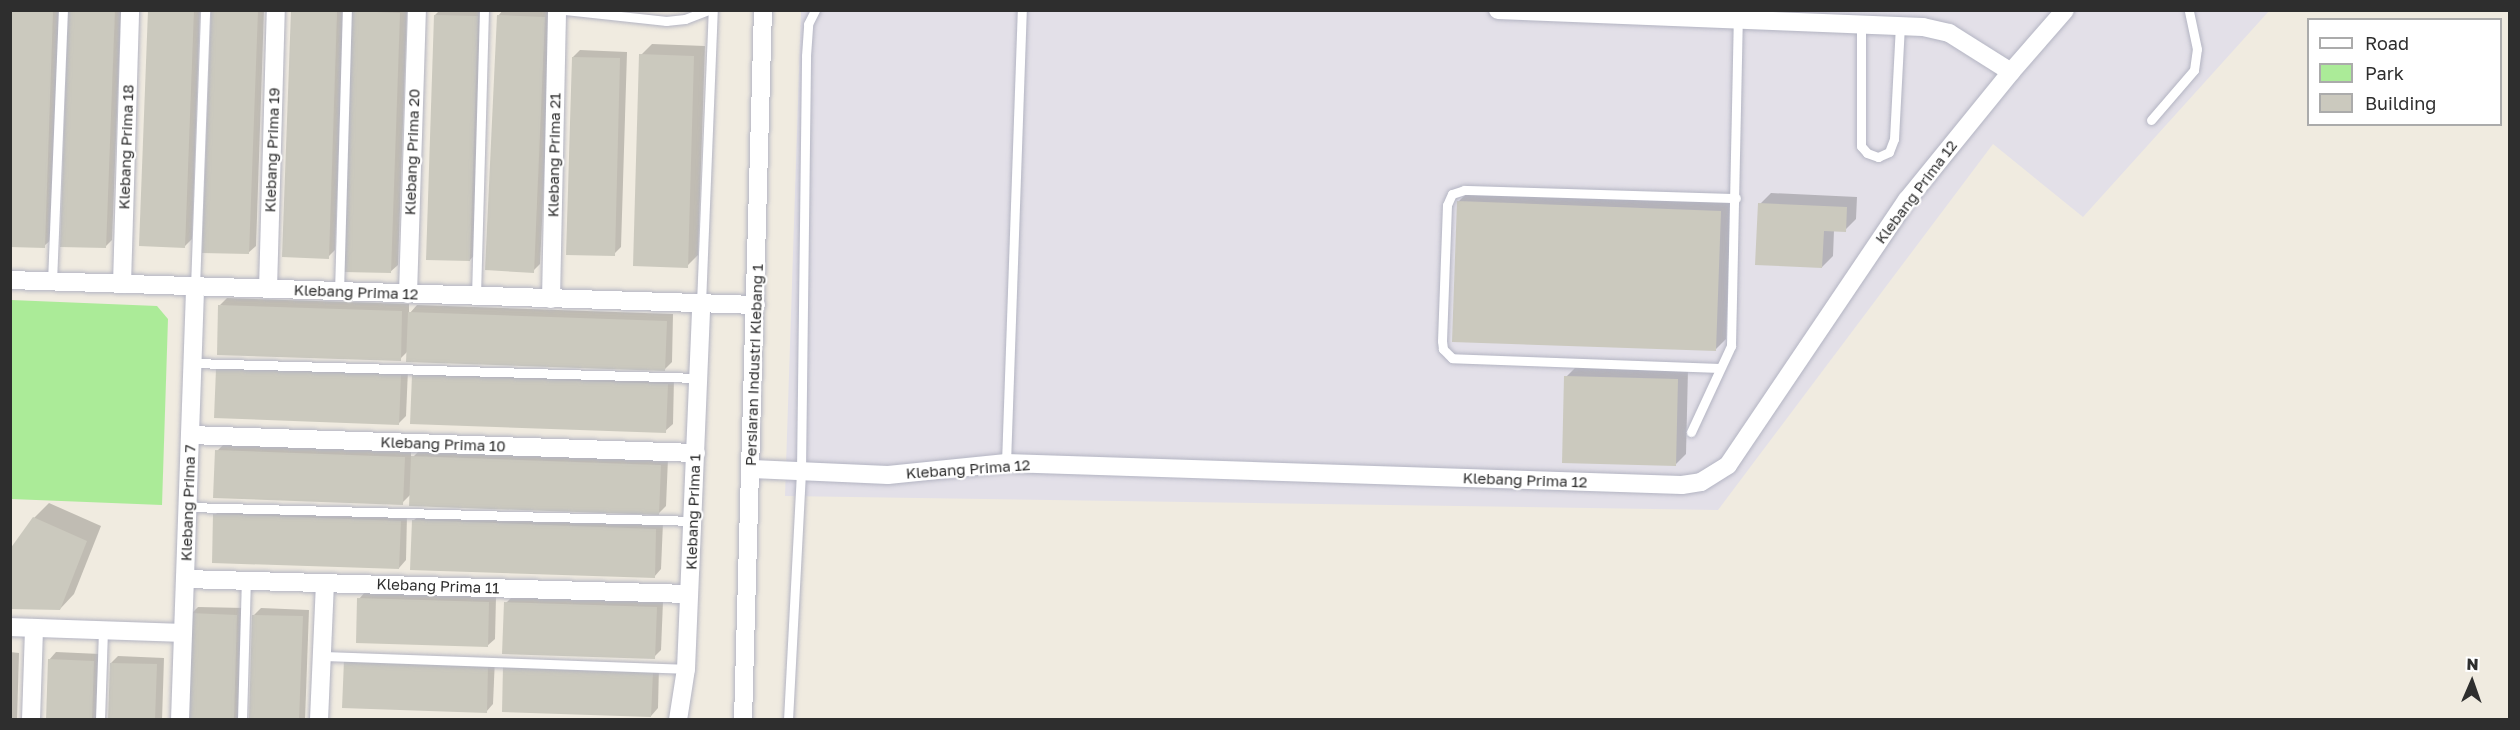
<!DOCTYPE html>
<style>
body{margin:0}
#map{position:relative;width:2520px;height:730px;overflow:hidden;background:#f0ebe0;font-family:"Golos Text",sans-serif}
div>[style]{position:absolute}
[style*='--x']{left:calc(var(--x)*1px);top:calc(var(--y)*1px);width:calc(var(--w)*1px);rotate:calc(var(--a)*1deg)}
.industrial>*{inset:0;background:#e3e0e8}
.green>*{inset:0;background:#abeb98}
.shadow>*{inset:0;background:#0003}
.building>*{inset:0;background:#cbc9be}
.roads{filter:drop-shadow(0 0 2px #b3b4c2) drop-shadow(0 0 2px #b3b4c2)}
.service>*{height:9px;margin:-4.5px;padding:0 4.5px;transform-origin:4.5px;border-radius:4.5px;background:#fff}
.minor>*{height:18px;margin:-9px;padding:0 9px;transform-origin:9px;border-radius:9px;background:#fff}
span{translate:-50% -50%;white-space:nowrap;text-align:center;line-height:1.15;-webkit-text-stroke:4.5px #fff;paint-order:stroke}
.street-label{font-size:15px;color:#2e2e2e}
.frame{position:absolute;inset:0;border:12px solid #2e2e2e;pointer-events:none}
.legend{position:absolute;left:2307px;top:18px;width:195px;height:108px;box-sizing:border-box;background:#fff;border:2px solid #ababab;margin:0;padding:8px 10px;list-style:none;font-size:18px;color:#2e2e2e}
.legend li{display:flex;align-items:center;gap:12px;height:30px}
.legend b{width:30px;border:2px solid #ababab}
.north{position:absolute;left:2442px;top:652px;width:60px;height:60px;-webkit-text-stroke:4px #fff;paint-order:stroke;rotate:2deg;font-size:16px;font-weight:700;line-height:24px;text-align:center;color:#2e2e2e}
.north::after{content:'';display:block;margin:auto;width:21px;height:27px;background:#2e2e2e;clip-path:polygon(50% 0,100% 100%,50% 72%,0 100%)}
</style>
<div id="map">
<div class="industrial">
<div style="clip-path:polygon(801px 11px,2269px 11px,2083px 217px,1993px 144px,1718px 510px,785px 496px)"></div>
</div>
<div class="green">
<div style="clip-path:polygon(11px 300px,157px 306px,168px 319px,162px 505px,11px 499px)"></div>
</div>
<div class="shadow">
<div style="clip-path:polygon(10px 10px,60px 10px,52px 239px,44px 246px)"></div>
<div style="clip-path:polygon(70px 10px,121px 10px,112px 240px,105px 247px)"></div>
<div style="clip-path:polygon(149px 10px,200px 10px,192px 239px,185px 246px)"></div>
<div style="clip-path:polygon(212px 10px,264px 10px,256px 246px,248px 253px)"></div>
<div style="clip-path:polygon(293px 10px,344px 10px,335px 250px,328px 257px)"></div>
<div style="clip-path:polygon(355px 10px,407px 10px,398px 265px,390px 272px)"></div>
<div style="clip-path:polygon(440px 10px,485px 10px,477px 252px,470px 260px,435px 15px)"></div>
<div style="clip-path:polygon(503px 10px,552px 11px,540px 264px,533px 271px,498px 16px)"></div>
<div style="clip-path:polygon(652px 44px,705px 46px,698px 255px,687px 266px,641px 55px)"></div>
<div style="clip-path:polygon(580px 50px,627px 52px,621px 247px,614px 254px,573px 57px)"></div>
<div style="clip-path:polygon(1469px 191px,1731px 200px,1726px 339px,1715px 350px,1458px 202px)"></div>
<div style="clip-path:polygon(1771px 193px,1857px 197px,1856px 219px,1845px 230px,1834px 230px,1833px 256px,1822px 267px,1760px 204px)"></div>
<div style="clip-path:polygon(227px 298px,409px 304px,409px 314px,417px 305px,673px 314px,672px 362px,664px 370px,408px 351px,400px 359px,220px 305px)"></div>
<div style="clip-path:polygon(224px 362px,408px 369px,406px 416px,399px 423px,217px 369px)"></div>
<div style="clip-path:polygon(1577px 366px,1688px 369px,1686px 454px,1675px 465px,1566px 377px)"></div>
<div style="clip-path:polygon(420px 368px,674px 377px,673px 424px,665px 431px,413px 375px)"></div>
<div style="clip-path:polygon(224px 444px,411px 450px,411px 459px,420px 450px,668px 458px,666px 506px,659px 513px,411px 494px,402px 503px,217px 451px)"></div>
<div style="clip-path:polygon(49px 503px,101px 526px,74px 594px,60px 609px,11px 550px,34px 518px)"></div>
<div style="clip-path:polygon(222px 508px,407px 514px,406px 560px,399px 568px,215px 515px)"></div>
<div style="clip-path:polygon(421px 514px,663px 522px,661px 569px,654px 577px,413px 521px)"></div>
<div style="clip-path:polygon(366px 591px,496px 596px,495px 639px,487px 646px,359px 599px)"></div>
<div style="clip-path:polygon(513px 596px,663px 601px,661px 650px,654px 657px,506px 603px)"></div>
<div style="clip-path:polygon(198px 607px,244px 608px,240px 720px,187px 720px,191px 614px)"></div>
<div style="clip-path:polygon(261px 608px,309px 610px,305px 720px,250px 720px,254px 615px)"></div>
<div style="clip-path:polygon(10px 652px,19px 653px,17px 720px,10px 720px)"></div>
<div style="clip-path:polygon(56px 652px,100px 654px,98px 720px,47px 720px,49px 660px)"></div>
<div style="clip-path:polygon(118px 656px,164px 658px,162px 720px,109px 720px,111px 663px)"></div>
<div style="clip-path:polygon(495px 658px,493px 704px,486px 712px,344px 707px)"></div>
<div style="clip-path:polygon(659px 665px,658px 708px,651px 716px,503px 710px)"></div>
</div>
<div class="building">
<div style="clip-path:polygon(10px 10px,53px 10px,45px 248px,10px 247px)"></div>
<div style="clip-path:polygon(68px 10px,115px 10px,106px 248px,60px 247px)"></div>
<div style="clip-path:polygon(148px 10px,194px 10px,185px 248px,139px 246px)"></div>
<div style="clip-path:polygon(211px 10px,258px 10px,249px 254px,202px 253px)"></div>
<div style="clip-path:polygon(291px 10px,337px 12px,329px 259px,282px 257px)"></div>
<div style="clip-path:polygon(352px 11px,400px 13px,391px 273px,343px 272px)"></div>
<div style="clip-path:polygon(434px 15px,478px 16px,470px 261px,426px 260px)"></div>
<div style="clip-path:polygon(497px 15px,545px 17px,534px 273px,485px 270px)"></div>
<div style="clip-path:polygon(639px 54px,694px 56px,688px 268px,633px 266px)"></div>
<div style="clip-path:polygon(572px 57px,620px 58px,615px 256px,566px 255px)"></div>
<div style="clip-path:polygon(1457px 201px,1721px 211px,1716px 351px,1452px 342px)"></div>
<div style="clip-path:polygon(1758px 203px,1847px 207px,1846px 232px,1824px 231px,1822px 268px,1755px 265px)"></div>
<div style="clip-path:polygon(218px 305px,402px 311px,401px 361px,217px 355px)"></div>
<div style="clip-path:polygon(408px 312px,667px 321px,665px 371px,406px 362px)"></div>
<div style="clip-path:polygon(216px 369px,401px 375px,399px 425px,214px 418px)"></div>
<div style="clip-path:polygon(412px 375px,668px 384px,666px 433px,410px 424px)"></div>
<div style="clip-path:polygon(1564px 376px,1678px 379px,1676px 466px,1562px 463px)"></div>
<div style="clip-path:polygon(215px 450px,405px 457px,403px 505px,213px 498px)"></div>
<div style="clip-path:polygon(411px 456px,661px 465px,659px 515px,409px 506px)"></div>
<div style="clip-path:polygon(213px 514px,401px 521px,399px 569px,212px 563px)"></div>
<div style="clip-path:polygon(33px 517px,87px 541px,60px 610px,10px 609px,10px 549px)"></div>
<div style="clip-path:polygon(412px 520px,656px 529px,655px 578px,410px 570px)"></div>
<div style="clip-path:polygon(357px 598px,489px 602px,488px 647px,356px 643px)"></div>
<div style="clip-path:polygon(504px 602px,657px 607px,655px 659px,502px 654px)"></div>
<div style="clip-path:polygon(190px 613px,237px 615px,234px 720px,186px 720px)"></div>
<div style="clip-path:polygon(252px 615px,303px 616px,299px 720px,249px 720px)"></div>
<div style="clip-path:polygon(48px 659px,94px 661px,92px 720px,46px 720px)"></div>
<div style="clip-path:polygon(344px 660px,488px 665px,487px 713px,342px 708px)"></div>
<div style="clip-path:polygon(110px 663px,157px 664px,155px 720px,108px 720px)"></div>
<div style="clip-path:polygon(503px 666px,653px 671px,651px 717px,502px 712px)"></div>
</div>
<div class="roads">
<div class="service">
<div style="--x:565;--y:10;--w:102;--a:6.2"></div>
<div style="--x:666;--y:21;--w:19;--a:-6"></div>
<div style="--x:685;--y:19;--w:25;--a:-21"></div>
<div style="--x:1861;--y:25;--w:121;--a:90"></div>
<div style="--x:1861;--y:146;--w:9;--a:49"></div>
<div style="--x:1867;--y:153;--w:12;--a:20"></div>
<div style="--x:1878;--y:157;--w:12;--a:-24"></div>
<div style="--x:1889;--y:152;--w:14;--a:-69"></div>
<div style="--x:1894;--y:139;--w:113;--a:-87"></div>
<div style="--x:2151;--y:120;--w:66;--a:-49.3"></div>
<div style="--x:2194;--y:70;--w:21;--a:-82"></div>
<div style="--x:2197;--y:49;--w:40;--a:-102"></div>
<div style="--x:52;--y:282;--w:272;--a:-87.7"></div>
<div style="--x:195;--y:287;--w:277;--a:-87.9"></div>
<div style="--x:339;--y:292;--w:282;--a:-88.4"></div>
<div style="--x:476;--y:296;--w:286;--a:-88.4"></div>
<div style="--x:701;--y:304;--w:294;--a:-87.7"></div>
<div style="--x:193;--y:363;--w:506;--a:1.7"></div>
<div style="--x:1720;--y:368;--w:268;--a:-177.9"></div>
<div style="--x:1452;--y:358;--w:13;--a:-135"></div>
<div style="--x:1443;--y:349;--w:8;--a:-97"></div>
<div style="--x:1442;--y:341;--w:136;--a:-87.9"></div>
<div style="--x:1447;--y:205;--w:12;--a:-66"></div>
<div style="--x:1452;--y:194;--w:13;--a:-18"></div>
<div style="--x:1464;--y:190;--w:272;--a:1.7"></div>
<div style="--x:1691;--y:432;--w:95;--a:-65.1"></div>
<div style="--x:1731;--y:346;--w:325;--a:-88.8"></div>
<div style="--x:1006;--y:463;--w:453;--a:-88"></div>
<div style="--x:188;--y:507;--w:506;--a:1.58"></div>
<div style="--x:321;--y:656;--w:365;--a:2"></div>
<div style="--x:100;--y:720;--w:90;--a:-88.1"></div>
<div style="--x:242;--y:720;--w:140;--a:-88.4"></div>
<div style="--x:788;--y:720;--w:249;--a:-87"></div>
<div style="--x:801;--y:471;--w:415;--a:-89.3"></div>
<div style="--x:806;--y:56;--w:32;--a:-86"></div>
<div style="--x:808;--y:24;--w:16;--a:-63"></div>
</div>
<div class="minor">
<div style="--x:1498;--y:10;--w:425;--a:2.3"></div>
<div style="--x:1923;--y:27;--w:27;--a:13"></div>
<div style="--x:1949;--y:33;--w:73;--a:32.2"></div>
<div style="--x:10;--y:280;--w:746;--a:1.92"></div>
<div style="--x:122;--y:284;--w:274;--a:-88.3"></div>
<div style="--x:268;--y:289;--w:279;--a:-88.4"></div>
<div style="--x:408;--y:294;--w:284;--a:-88.2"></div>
<div style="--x:551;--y:299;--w:289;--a:-88.8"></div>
<div style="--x:190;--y:435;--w:506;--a:2.04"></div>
<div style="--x:752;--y:469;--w:136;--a:2.5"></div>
<div style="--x:888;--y:475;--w:119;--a:-5.8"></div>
<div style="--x:1006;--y:463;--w:676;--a:1.86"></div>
<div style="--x:1682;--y:485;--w:19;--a:-9"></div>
<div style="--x:1701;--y:482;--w:32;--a:-32"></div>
<div style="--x:1728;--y:465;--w:320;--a:-56"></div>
<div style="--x:1907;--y:200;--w:165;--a:-50.9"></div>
<div style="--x:2011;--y:72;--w:82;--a:-48.9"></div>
<div style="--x:186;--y:579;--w:503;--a:1.71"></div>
<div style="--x:10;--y:627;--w:173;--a:2"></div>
<div style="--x:31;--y:720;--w:92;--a:-88.1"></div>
<div style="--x:180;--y:720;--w:433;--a:-88"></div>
<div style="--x:319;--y:720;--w:137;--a:-87.5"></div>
<div style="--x:678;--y:720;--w:52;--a:-81.1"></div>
<div style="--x:686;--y:669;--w:365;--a:-87.6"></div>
<div style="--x:743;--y:720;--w:710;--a:-88.39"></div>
</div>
</div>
<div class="street-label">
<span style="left:126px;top:147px;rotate:-88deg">Klebang Prima 18</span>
<span style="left:272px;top:150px;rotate:-88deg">Klebang Prima 19</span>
<span style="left:412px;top:152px;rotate:-88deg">Klebang Prima 20</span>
<span style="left:554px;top:155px;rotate:-89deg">Klebang Prima 21</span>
<span style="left:1916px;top:192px;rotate:-53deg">Klebang Prima 12</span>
<span style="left:356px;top:292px;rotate:2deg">Klebang Prima 12</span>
<span style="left:754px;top:365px;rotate:-88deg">Persiaran Industri Klebang 1</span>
<span style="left:443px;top:444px;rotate:2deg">Klebang Prima 10</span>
<span style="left:968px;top:469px;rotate:-4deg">Klebang Prima 12</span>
<span style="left:1525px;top:480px;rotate:2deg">Klebang Prima 12</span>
<span style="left:188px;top:503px;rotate:-88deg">Klebang Prima 7</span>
<span style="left:693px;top:512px;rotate:-88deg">Klebang Prima 1</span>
<span style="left:438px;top:586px;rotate:2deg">Klebang Prima 11</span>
</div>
<div class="frame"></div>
<ul class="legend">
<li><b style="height:8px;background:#fff"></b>Road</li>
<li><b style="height:16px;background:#abeb98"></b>Park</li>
<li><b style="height:16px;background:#cbc9be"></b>Building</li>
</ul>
<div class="north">N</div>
</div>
